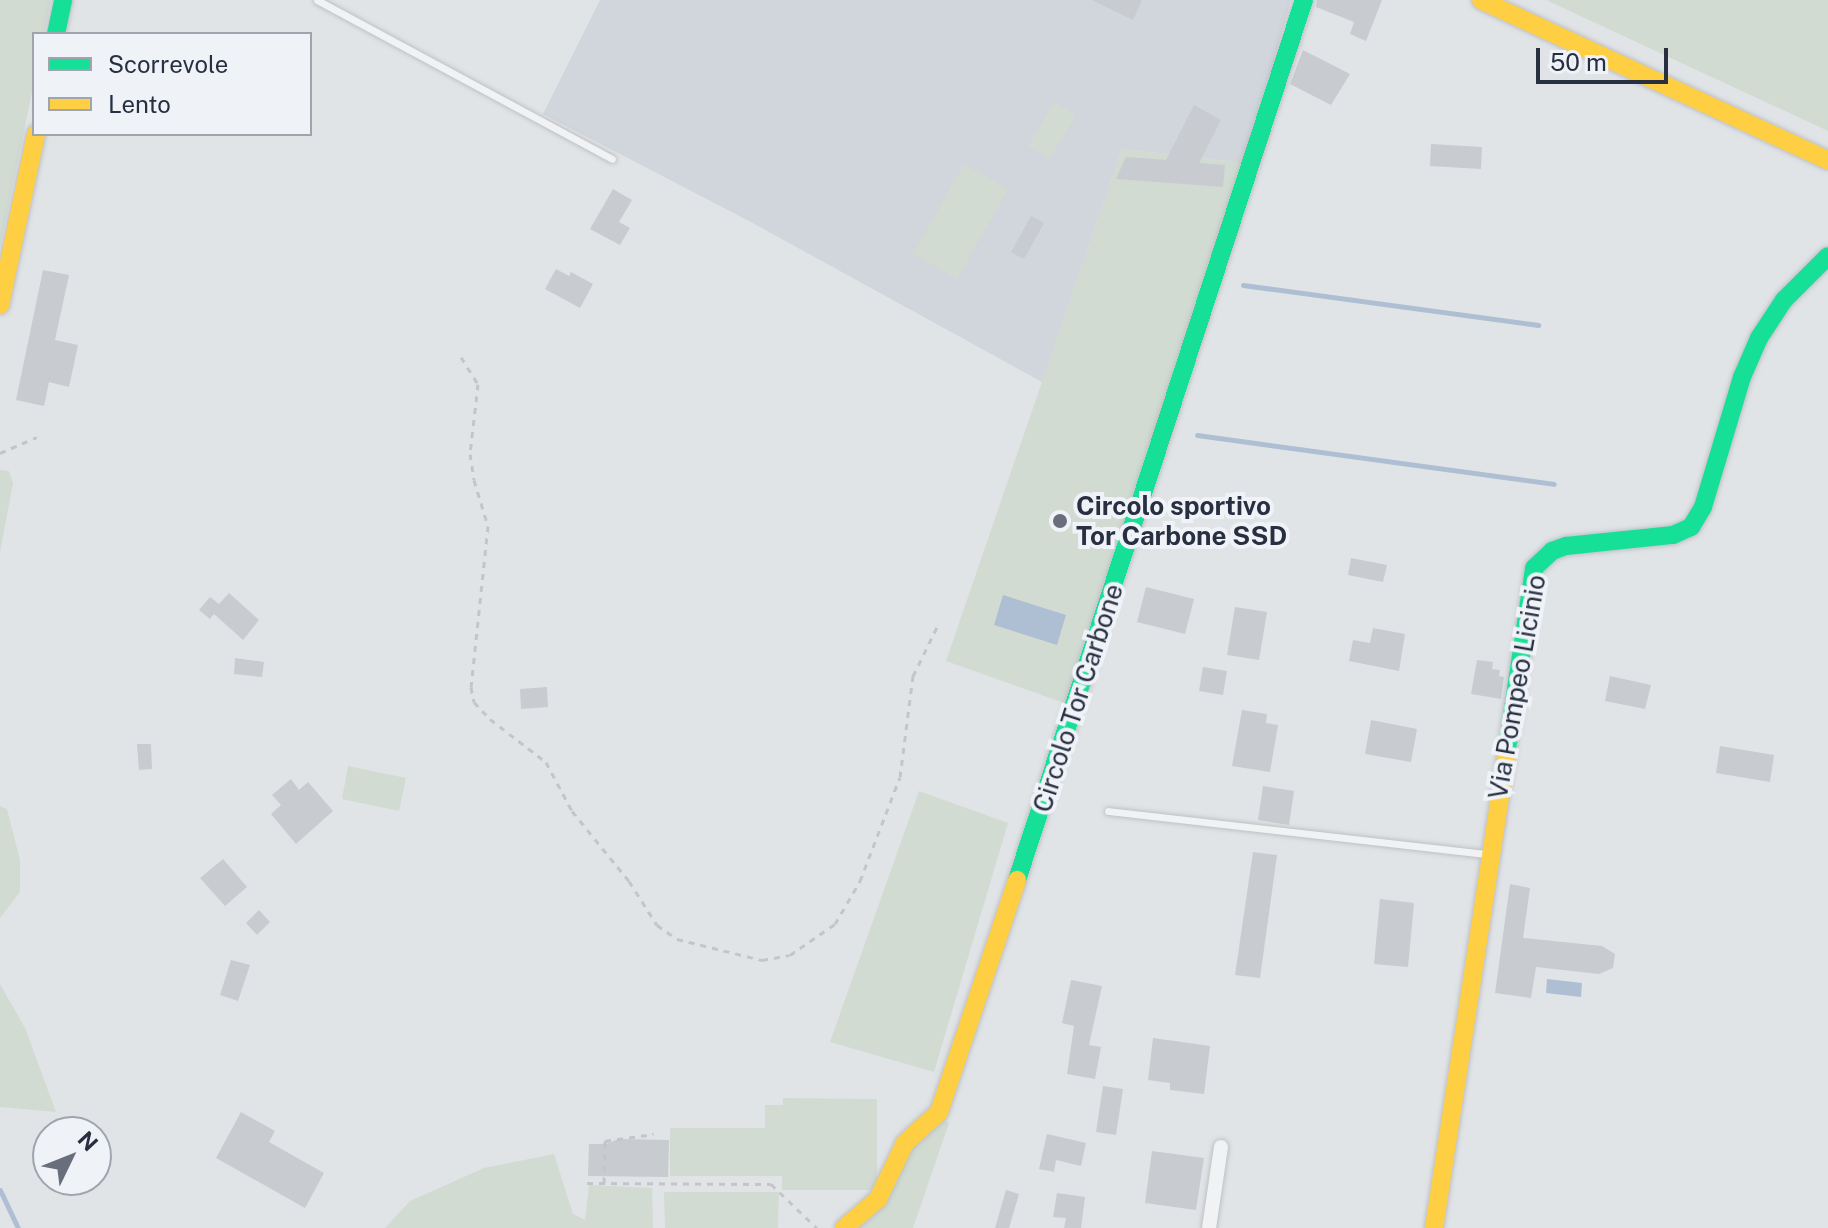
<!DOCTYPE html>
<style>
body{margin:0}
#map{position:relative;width:1828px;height:1228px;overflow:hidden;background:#e1e4e7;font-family:"Public Sans",sans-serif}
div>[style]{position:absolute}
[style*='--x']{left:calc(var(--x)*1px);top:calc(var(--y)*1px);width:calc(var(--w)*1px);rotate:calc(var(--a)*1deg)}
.built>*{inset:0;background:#d1d5dc}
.green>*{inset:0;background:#d1dbd2}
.water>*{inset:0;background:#aebfd4}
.stream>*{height:5px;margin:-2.5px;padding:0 2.5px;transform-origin:2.5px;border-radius:2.5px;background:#aebfd4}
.building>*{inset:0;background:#c8cbcf}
.path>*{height:3px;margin-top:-1.5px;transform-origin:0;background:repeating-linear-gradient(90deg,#c3c5ca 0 6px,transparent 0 12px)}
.roads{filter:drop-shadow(0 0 2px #bec1c5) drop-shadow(0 0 2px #bec1c5)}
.lane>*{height:7px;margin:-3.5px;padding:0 3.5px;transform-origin:3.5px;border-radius:3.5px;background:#f1f2f3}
.street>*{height:14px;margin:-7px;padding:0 7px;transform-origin:7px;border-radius:7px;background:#f1f2f3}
.fast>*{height:18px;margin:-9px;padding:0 9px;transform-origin:9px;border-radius:9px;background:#16e098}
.slow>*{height:18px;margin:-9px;padding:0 9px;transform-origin:9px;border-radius:9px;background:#ffcf43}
.dots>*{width:22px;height:22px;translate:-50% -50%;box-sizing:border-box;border:4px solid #eff2f7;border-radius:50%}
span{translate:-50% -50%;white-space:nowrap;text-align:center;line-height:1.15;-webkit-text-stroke:8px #eff2f7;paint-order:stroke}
.poi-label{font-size:26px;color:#272f41;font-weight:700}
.left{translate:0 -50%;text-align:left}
.street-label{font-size:26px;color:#272f41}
.legend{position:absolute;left:32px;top:32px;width:280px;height:104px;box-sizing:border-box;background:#eff2f7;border:2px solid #9fa4ae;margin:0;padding:10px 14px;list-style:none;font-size:24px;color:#272f41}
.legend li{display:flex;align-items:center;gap:16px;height:40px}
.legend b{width:40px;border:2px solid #9fa4ae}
.north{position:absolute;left:32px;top:1116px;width:80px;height:80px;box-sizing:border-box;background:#eff2f7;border:2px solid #9fa4ae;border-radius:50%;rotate:47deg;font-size:22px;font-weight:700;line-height:32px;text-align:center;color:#272f41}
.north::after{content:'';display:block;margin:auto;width:28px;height:36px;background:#686e7b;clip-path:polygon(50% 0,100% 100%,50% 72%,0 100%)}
.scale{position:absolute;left:1536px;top:48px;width:132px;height:36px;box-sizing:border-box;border:4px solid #272f41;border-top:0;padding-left:10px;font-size:24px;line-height:28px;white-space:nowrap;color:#272f41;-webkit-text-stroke:6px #eff2f7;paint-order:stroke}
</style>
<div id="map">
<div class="built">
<div style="clip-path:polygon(600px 0,1291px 0,1245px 163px,1122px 149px,1042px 382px,749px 221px,543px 114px)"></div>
</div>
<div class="green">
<div style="clip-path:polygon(0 0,51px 0,44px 34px,34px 34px,34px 82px,0 248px)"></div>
<div style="clip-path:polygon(1548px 0,1828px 0,1828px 131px,1548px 1px)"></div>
<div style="clip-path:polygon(1054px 102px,1076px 115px,1050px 159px,1028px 146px)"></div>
<div style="clip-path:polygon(1122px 149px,1245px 163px,1067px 704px,946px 661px)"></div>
<div style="clip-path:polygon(964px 164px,1008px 189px,957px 279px,913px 254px)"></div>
<div style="clip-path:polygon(0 470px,9px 471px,13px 483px,0 553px)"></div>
<div style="clip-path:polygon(348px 766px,406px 778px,399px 811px,342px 799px)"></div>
<div style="clip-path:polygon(919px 791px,1008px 823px,934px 1072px,830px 1042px)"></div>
<div style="clip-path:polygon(0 806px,7px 809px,20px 860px,20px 892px,0 918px)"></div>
<div style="clip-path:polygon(0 984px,25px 1028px,56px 1112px,0 1107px)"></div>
<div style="clip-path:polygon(783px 1098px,877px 1099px,877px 1190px,782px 1190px,782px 1176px,670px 1176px,670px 1128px,765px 1128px,765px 1105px,783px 1105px)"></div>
<div style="clip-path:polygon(932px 1113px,949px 1123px,913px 1228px,852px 1228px)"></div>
<div style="clip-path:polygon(554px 1154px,573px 1214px,585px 1220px,589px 1185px,652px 1188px,653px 1228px,385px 1228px,410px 1201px,484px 1168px)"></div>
<div style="clip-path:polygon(664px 1192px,779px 1192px,778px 1228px,665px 1228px)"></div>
</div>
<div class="water">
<div style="clip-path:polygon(1003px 595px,1066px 615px,1057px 645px,994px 625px)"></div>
<div style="clip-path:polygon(1547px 979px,1582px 983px,1581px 997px,1546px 993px)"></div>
</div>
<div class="stream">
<div style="--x:1243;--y:285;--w:298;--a:7.7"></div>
<div style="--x:1197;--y:435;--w:360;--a:7.8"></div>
<div style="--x:0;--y:1190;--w:42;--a:64.7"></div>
</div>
<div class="building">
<div style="clip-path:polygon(1092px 0,1142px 0,1133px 20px)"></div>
<div style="clip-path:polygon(1317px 0,1382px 0,1366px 41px,1350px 34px,1354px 22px,1316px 7px)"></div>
<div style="clip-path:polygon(1303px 50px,1350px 74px,1331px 105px,1290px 84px)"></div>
<div style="clip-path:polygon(1194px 105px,1221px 120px,1199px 163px,1225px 165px,1223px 187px,1116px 179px,1126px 157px,1166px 160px)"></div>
<div style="clip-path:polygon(1431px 144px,1482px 147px,1481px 169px,1430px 166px)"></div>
<div style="clip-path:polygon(613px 189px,632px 200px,619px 222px,630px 228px,620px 245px,590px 229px)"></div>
<div style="clip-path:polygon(1031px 216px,1044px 223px,1024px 259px,1011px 252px)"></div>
<div style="clip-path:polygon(556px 269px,569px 276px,571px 272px,593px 284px,580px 308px,545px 289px)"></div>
<div style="clip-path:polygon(43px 270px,69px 275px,55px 340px,78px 345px,69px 387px,49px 382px,44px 406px,16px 400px)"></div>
<div style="clip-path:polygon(1351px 558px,1387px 565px,1383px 582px,1348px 575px)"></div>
<div style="clip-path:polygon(1146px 587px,1194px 599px,1185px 634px,1137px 622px)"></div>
<div style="clip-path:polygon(229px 593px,259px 620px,243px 640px,214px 614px,210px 619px,199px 610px,210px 597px,219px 604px)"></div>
<div style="clip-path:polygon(1235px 607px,1267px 612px,1259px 660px,1227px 655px)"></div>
<div style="clip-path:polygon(1373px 628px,1405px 634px,1399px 671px,1349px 661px,1353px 640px,1370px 643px)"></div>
<div style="clip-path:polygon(235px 658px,264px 662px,262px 677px,234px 674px)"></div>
<div style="clip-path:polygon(1477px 660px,1493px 662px,1492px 669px,1500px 670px,1499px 676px,1504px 677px,1501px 699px,1471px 694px)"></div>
<div style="clip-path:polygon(1203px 667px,1227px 671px,1223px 695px,1199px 691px)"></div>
<div style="clip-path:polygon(1610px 676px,1651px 685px,1645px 709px,1605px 701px)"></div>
<div style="clip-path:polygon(547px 687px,548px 707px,521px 709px,520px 689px)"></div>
<div style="clip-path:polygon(1242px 710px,1267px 714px,1266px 723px,1278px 725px,1270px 772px,1232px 766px)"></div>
<div style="clip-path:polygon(1371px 720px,1417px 729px,1411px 762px,1365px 754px)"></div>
<div style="clip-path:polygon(137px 744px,151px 744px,152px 769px,139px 770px)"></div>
<div style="clip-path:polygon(1720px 746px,1774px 755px,1770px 782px,1716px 773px)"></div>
<div style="clip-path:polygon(291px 779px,299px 790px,308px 782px,333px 811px,296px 844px,271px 814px,281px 805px,272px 795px)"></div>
<div style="clip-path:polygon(1263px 786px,1294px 791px,1289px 825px,1258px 820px)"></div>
<div style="clip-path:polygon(1253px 852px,1277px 855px,1260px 978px,1235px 975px)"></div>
<div style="clip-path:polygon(223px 859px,247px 887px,225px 906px,200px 878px)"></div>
<div style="clip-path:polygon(1510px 884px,1530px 888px,1523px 938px,1602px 946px,1615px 954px,1613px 968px,1599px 974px,1536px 967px,1531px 998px,1495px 993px)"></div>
<div style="clip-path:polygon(1380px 899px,1414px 903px,1408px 967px,1374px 964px)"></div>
<div style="clip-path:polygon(259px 910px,270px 922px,257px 935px,246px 923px)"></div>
<div style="clip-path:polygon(231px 960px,250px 965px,238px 1001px,220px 995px)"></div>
<div style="clip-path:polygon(1071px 980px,1102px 986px,1089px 1045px,1101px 1047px,1095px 1079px,1067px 1074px,1074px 1026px,1062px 1023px)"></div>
<div style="clip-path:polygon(1153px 1038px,1210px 1046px,1204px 1094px,1170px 1090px,1170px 1083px,1148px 1080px)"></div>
<div style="clip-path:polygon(1103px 1086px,1123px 1089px,1116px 1135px,1096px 1132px)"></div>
<div style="clip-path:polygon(241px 1112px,275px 1131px,269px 1142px,324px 1173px,305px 1208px,216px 1158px)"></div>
<div style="clip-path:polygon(1047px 1134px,1086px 1143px,1081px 1166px,1056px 1160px,1054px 1172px,1039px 1169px)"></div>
<div style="clip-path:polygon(619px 1139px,669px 1140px,668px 1177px,588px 1176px,589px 1144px,606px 1144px)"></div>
<div style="clip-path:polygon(1152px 1151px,1204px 1158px,1196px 1210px,1145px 1203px)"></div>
<div style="clip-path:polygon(1006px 1190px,1019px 1194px,1009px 1228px,995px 1228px)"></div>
<div style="clip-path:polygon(1057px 1193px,1085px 1197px,1081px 1228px,1064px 1228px,1066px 1218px,1053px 1217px)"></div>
</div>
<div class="path">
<div style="--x:461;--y:357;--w:32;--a:58"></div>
<div style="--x:478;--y:384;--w:70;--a:96.5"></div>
<div style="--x:470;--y:454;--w:26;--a:81"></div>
<div style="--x:474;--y:480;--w:48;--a:73.1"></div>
<div style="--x:488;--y:526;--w:162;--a:96"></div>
<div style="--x:471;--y:687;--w:15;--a:79"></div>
<div style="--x:474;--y:702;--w:23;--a:47"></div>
<div style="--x:490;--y:719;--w:71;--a:37.5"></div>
<div style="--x:546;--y:762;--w:55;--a:62"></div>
<div style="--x:572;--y:811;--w:90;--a:50.8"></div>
<div style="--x:629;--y:881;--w:52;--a:57.5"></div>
<div style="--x:657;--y:925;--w:24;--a:35"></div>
<div style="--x:677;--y:939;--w:88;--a:13.9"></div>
<div style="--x:762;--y:960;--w:28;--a:-10"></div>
<div style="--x:790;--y:955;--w:55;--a:-34.6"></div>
<div style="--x:835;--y:924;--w:50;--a:-59.8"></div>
<div style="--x:860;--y:881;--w:111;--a:-69"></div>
<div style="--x:900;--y:777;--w:102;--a:-82.7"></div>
<div style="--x:913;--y:676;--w:59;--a:-63.9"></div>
<div style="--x:0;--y:453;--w:40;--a:-23.4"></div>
<div style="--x:587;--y:1183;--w:184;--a:0.3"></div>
<div style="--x:771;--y:1184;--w:64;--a:43.7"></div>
<div style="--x:604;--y:1183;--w:42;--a:-88.6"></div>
<div style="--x:605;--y:1141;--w:49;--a:-8.1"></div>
</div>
<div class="roads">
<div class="lane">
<div style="--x:317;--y:0;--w:335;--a:28.3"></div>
<div style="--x:1108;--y:811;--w:381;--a:6.5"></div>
</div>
<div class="street">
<div style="--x:1209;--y:1228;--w:82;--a:-81.6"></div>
</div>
<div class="fast">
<div style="--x:56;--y:34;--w:35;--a:-78"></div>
<div style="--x:1506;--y:756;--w:190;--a:-81.5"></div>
<div style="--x:1534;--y:568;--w:25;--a:-43"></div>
<div style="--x:1552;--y:551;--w:15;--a:-20"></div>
<div style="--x:1566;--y:546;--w:108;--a:-5.9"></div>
<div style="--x:1673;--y:535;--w:20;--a:-24"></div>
<div style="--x:1691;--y:527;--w:23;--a:-59"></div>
<div style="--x:1703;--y:507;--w:136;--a:-73.3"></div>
<div style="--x:1742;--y:377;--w:43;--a:-66.4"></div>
<div style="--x:1759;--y:338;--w:45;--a:-56.7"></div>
<div style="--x:1784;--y:300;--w:62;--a:-45"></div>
<div style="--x:1017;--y:880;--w:926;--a:-71.94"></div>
</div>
<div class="slow">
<div style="--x:1481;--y:0;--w:382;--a:24.8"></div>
<div style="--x:0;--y:305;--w:175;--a:-78.1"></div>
<div style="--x:844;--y:1228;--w:45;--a:-40.5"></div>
<div style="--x:878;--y:1199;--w:62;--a:-64.3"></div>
<div style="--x:905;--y:1143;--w:46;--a:-42.4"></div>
<div style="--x:939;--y:1112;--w:245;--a:-71.4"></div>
<div style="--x:1434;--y:1228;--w:477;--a:-81.3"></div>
</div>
</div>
<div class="dots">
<div style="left:1060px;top:521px;background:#686e7b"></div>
</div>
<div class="poi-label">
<span class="left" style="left:1076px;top:521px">Circolo sportivo<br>Tor Carbone SSD</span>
</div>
<div class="street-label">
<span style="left:1517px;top:687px;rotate:-80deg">Via Pompeo Licinio</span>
<span style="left:1078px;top:698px;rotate:-72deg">Circolo Tor Carbone</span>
</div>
<ul class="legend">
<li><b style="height:10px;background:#16e098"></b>Scorrevole</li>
<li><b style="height:10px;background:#ffcf43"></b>Lento</li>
</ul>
<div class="north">N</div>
<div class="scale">50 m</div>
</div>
